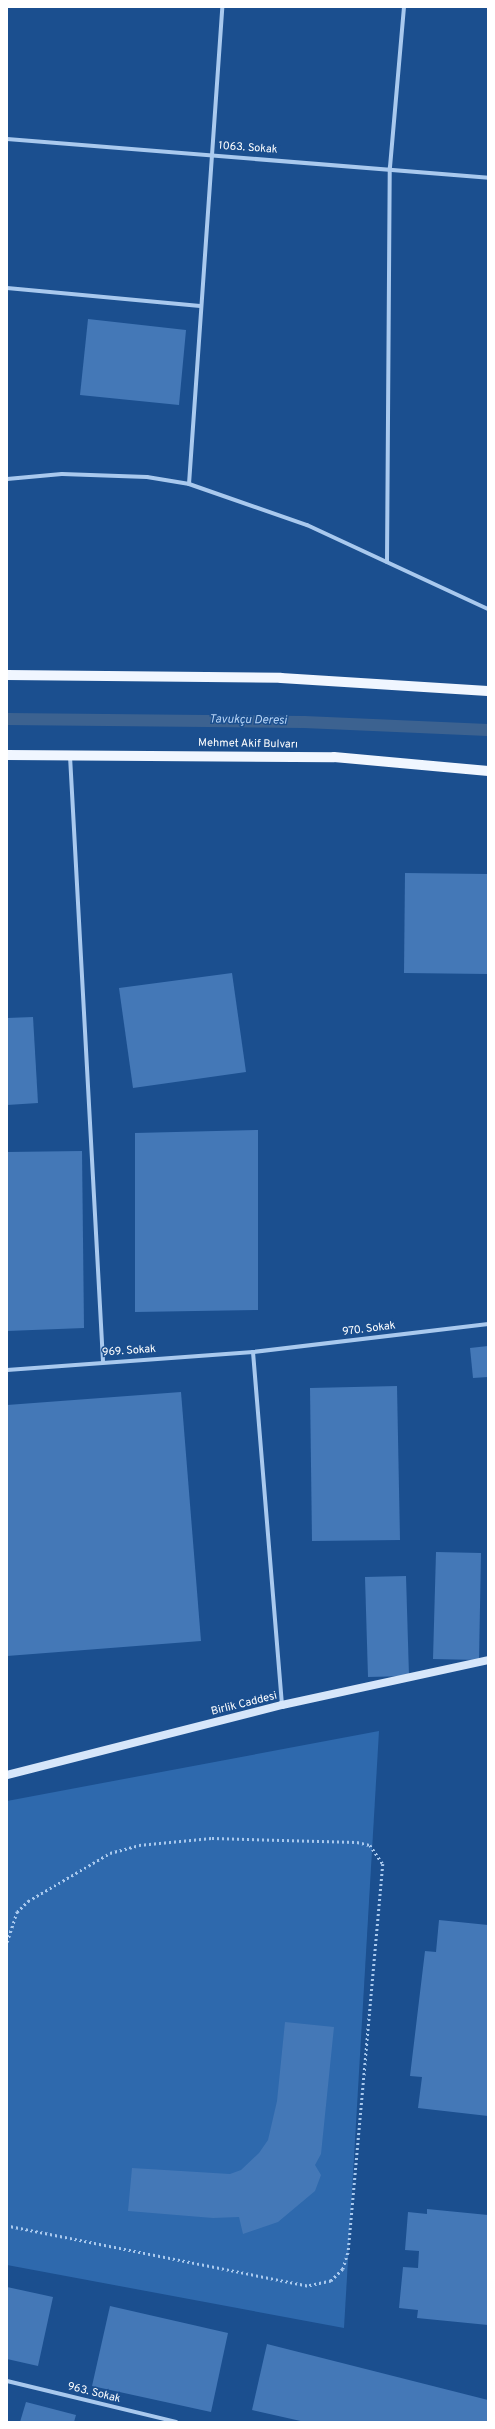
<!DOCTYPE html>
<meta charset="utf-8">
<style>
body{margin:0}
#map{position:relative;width:495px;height:2429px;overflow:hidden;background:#1b4f8f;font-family:Overpass,sans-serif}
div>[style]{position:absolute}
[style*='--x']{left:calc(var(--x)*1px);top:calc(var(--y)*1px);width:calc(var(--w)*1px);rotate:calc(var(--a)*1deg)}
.green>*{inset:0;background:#2e69ad}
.stream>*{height:12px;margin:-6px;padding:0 6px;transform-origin:6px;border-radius:6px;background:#3c6290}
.building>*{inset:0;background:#4478b7}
.path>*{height:2.5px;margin-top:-1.25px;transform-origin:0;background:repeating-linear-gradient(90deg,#a9c9ee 0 2px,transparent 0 5px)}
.minor>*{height:4px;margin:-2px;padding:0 2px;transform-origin:2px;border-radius:2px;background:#a9c9ee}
.secondary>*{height:8px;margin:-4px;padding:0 4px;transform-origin:4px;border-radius:4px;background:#d6e6fa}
.primary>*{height:10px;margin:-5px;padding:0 5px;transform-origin:5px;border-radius:5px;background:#f0f6ff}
span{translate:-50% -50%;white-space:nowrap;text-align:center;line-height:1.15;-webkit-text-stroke:3px #1b4f8f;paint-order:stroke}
.street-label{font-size:11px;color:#fff}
.water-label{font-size:12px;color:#b5d3f5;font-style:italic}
.frame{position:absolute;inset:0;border:8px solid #fff;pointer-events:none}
</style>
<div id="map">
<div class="green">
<div style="clip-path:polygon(379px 1731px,344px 2328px,7px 2265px,7px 1801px)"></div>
</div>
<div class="stream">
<div style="--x:7;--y:719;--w:297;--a:0.6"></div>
<div style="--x:304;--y:722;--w:184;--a:2.5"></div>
</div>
<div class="building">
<div style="clip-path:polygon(88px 319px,186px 330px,179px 405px,80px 395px)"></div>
<div style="clip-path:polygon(405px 873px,488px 874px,488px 974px,404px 973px)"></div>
<div style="clip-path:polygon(232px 973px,246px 1072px,133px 1088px,119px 988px)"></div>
<div style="clip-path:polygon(33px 1017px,38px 1103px,7px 1105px,7px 1018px)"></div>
<div style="clip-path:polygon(258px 1130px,258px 1310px,135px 1312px,135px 1133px)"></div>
<div style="clip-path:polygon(82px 1151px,84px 1328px,7px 1331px,7px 1152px)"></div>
<div style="clip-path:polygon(488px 1346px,488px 1377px,473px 1378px,470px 1348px)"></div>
<div style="clip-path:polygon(397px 1386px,400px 1540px,312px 1541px,310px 1388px)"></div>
<div style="clip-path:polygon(181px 1392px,201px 1641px,7px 1656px,7px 1405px)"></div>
<div style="clip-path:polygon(436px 1552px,481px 1553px,479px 1660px,433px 1659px)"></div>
<div style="clip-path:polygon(406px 1576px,409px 1676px,368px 1677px,365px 1577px)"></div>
<div style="clip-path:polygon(439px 1920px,488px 1925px,488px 2116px,418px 2108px,422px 2077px,410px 2076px,425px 1951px,436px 1952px)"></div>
<div style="clip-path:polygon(285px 2022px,334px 2027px,321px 2154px,315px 2165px,321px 2175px,315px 2191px,278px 2222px,243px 2234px,239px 2217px,213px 2218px,128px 2211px,132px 2168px,230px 2174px,241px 2170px,259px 2153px,268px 2140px,277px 2101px)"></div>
<div style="clip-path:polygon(427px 2209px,488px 2215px,488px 2325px,417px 2318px,418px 2310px,399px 2308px,403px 2267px,418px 2268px,419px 2251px,405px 2250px,408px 2212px,427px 2214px)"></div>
<div style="clip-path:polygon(7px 2287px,53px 2297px,38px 2366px,7px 2359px)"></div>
<div style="clip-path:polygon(110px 2306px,228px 2333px,211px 2412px,92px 2386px)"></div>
<div style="clip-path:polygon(267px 2344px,488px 2400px,488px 2422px,305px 2422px,252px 2410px)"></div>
<div style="clip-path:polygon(26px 2402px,76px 2415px,74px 2422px,20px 2422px)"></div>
</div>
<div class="path">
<div style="--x:7;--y:1942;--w:32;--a:-72"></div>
<div style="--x:17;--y:1912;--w:16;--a:-45"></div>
<div style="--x:28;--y:1901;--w:95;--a:-30.3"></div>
<div style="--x:110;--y:1853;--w:30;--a:-15"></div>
<div style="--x:139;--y:1845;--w:73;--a:-5.5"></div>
<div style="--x:212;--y:1838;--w:145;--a:1.6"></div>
<div style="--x:357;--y:1842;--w:13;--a:13"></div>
<div style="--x:370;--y:1845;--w:23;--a:56"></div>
<div style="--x:383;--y:1864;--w:391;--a:95.1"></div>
<div style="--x:348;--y:2253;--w:17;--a:107"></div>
<div style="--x:343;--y:2269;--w:17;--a:135"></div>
<div style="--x:331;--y:2281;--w:25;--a:168"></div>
<div style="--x:307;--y:2286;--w:306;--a:-168.7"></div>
</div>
<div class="minor">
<div style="--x:7;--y:139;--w:483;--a:4.6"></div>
<div style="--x:7;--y:288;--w:194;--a:5.3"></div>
<div style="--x:7;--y:479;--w:55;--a:-5.2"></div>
<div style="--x:62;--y:474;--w:85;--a:2"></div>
<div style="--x:147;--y:477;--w:43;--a:9.5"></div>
<div style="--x:189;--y:484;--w:125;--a:19.2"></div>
<div style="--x:307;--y:525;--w:200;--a:24.9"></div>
<div style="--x:189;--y:484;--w:478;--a:-86"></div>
<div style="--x:387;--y:562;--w:395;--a:-89.6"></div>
<div style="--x:390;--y:167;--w:161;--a:-85"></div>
<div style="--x:70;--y:756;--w:606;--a:86.88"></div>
<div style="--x:253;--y:1352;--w:354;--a:85.3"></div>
<div style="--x:7;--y:1370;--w:247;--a:-4.2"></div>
<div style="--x:253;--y:1352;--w:237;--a:-6.8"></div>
<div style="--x:7;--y:2381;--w:174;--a:13.6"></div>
</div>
<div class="secondary">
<div style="--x:7;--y:1775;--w:284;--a:-14.3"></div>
<div style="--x:282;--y:1705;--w:211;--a:-12.3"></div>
</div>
<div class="primary">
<div style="--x:7;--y:675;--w:274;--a:0.6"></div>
<div style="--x:281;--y:678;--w:207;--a:3.6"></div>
<div style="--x:7;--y:755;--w:327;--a:0.4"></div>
<div style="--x:334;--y:757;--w:155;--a:5.2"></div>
</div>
<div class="street-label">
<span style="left:248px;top:148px;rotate:4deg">1063. Sokak</span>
<span style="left:248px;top:744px;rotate:1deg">Mehmet Akif Bulvarı</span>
<span style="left:369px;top:1329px;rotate:-7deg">970. Sokak</span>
<span style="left:129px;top:1351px;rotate:-4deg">969. Sokak</span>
<span style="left:244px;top:1704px;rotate:-14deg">Birlik Caddesi</span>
<span style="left:94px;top:2393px;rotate:14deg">963. Sokak</span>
</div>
<div class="water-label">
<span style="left:248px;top:721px;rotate:1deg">Tavukçu Deresi</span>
</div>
<div class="frame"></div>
</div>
